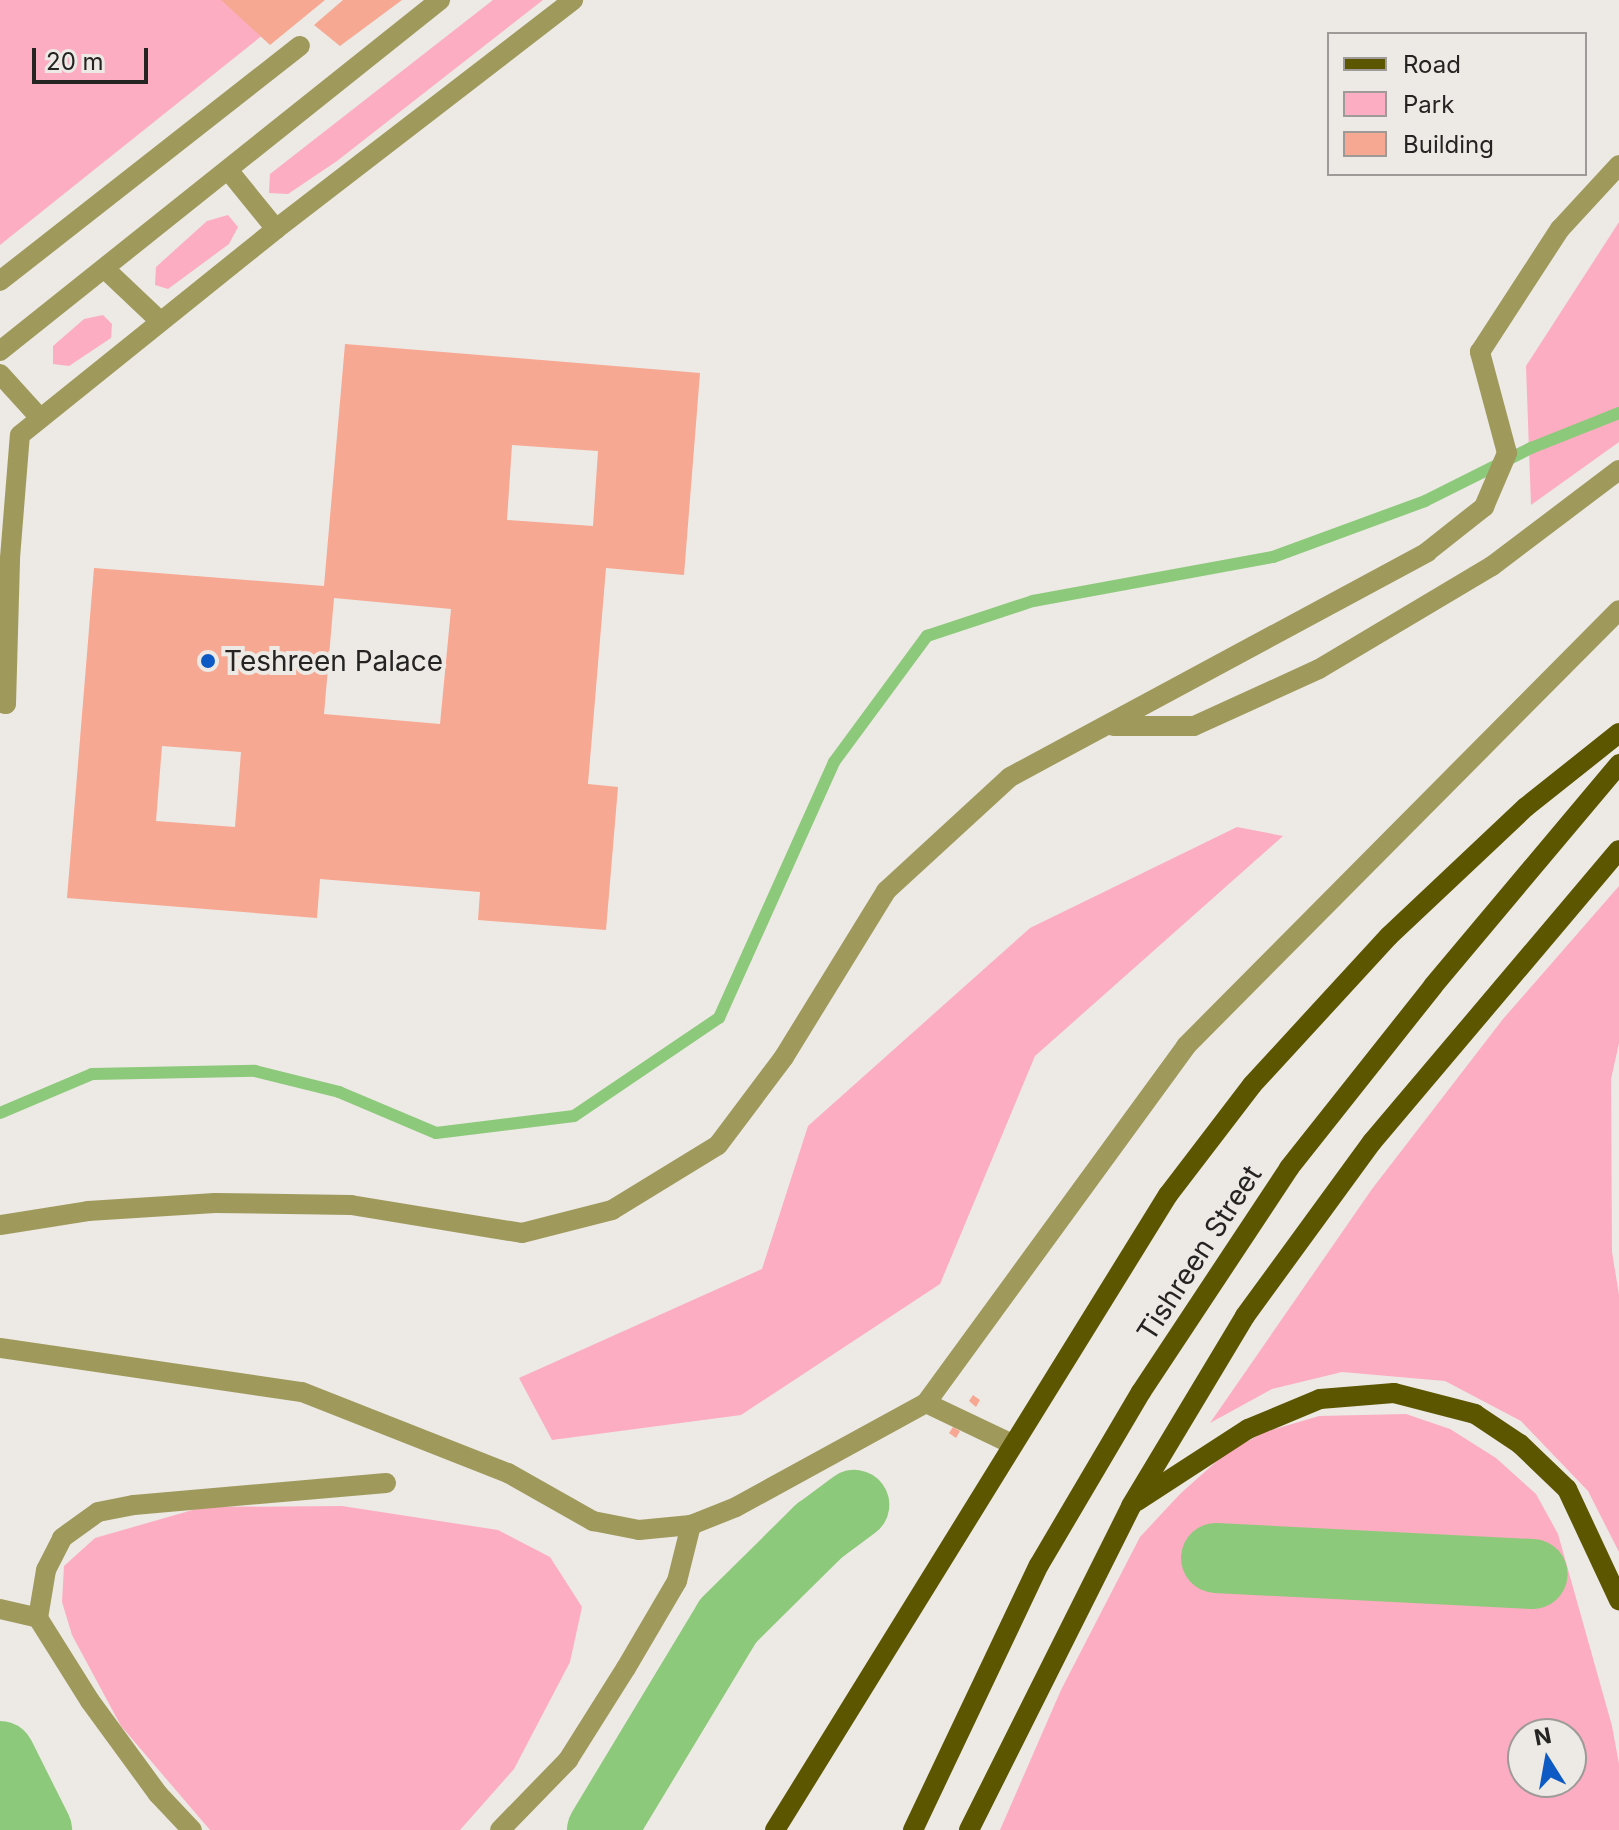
<!DOCTYPE html>
<style>
body{margin:0}
#map{position:relative;width:1619px;height:1830px;overflow:hidden;background:#ede9e5;font-family:Inter,sans-serif}
div>[style]{position:absolute}
[style*='--x']{left:calc(var(--x)*1px);top:calc(var(--y)*1px);width:calc(var(--w)*1px);rotate:calc(var(--a)*1deg)}
.green>*{inset:0;background:#fcadc2}
.stream>*{height:12px;margin:-6px;padding:0 6px;transform-origin:6px;border-radius:6px;background:#8dc97a}
.river>*{height:70px;margin:-35px;padding:0 35px;transform-origin:35px;border-radius:35px;background:#8dc97a}
.building>*{inset:0;background:#f7a892}
.minor>*{height:20px;margin:-10px;padding:0 10px;transform-origin:10px;border-radius:10px;background:#9f9a5c}
.major>*{height:20px;margin:-10px;padding:0 10px;transform-origin:10px;border-radius:10px;background:#5d5601}
.dots>*{width:22px;height:22px;translate:-50% -50%;box-sizing:border-box;border:4px solid #ede9e5;border-radius:50%}
span{translate:-50% -50%;white-space:nowrap;text-align:center;line-height:1.15;-webkit-text-stroke:8px #ede9e5;paint-order:stroke}
.poi-label{font-size:28px;color:#252422}
.left{translate:0 -50%;text-align:left}
.street-label{font-size:28px;color:#252422}
.legend{position:absolute;left:1327px;top:32px;width:260px;height:144px;box-sizing:border-box;background:#ede9e5;border:2px solid #9d9a97;margin:0;padding:10px 14px;list-style:none;font-size:24px;color:#252422}
.legend li{display:flex;align-items:center;gap:16px;height:40px}
.legend b{width:40px;border:2px solid #9d9a97}
.north{position:absolute;left:1507px;top:1718px;width:80px;height:80px;box-sizing:border-box;background:#ede9e5;border:2px solid #9d9a97;border-radius:50%;rotate:349deg;font-size:22px;font-weight:700;line-height:32px;text-align:center;color:#252422}
.north::after{content:'';display:block;margin:auto;width:28px;height:36px;background:#0e5ac4;clip-path:polygon(50% 0,100% 100%,50% 72%,0 100%)}
.scale{position:absolute;left:32px;top:48px;width:116px;height:36px;box-sizing:border-box;border:4px solid #252422;border-top:0;padding-left:10px;font-size:24px;line-height:28px;white-space:nowrap;color:#252422;-webkit-text-stroke:6px #ede9e5;paint-order:stroke}
</style>
<div id="map">
<div class="green">
<div style="clip-path:polygon(0 0,258px 0,279px 22px,0 245px)"></div>
<div style="clip-path:polygon(493px 0,543px 0,337px 161px,288px 194px,269px 193px,270px 174px)"></div>
<div style="clip-path:polygon(228px 215px,238px 227px,229px 244px,168px 289px,155px 285px,156px 267px,207px 221px)"></div>
<div style="clip-path:polygon(1619px 222px,1619px 442px,1531px 505px,1526px 366px)"></div>
<div style="clip-path:polygon(103px 315px,112px 324px,111px 338px,69px 366px,53px 364px,53px 346px,84px 319px)"></div>
<div style="clip-path:polygon(1237px 827px,1283px 836px,1035px 1056px,940px 1284px,741px 1415px,552px 1440px,519px 1378px,762px 1269px,808px 1126px,1030px 928px)"></div>
<div style="clip-path:polygon(1619px 886px,1619px 1043px,1611px 1079px,1612px 1252px,1619px 1295px,1619px 1552px,1588px 1491px,1521px 1421px,1445px 1381px,1342px 1372px,1272px 1389px,1210px 1423px,1372px 1189px,1503px 1019px)"></div>
<div style="clip-path:polygon(evenodd,1406px 1414px,1450px 1429px,1496px 1458px,1536px 1494px,1558px 1534px,1612px 1726px,1619px 1764px,1619px 1830px,1000px 1830px,1061px 1690px,1140px 1537px,1180px 1494px,1227px 1452px,1265px 1432px,1319px 1416px,1406px 1414px,1523px 1734px,1571px 1734px,1571px 1782px,1523px 1782px,1523px 1734px)"></div>
<div style="clip-path:polygon(342px 1506px,498px 1530px,550px 1557px,582px 1607px,570px 1662px,514px 1769px,460px 1830px,210px 1830px,121px 1726px,72px 1635px,62px 1602px,64px 1566px,95px 1538px,203px 1507px)"></div>
</div>
<div class="stream">
<div style="--x:0;--y:1113;--w:100;--a:-23"></div>
<div style="--x:92;--y:1074;--w:163;--a:-1.1"></div>
<div style="--x:255;--y:1071;--w:87;--a:14"></div>
<div style="--x:339;--y:1092;--w:105;--a:22.9"></div>
<div style="--x:436;--y:1133;--w:139;--a:-7"></div>
<div style="--x:574;--y:1116;--w:175;--a:-34.1"></div>
<div style="--x:719;--y:1018;--w:281;--a:-65.8"></div>
<div style="--x:834;--y:762;--w:157;--a:-53.6"></div>
<div style="--x:927;--y:636;--w:112;--a:-18.3"></div>
<div style="--x:1033;--y:601;--w:244;--a:-10.4"></div>
<div style="--x:1273;--y:557;--w:162;--a:-20.2"></div>
<div style="--x:1425;--y:501;--w:119;--a:-26.6"></div>
<div style="--x:1531;--y:448;--w:95;--a:-21.7"></div>
</div>
<div class="river">
<div style="--x:1216;--y:1558;--w:317;--a:2.9"></div>
<div style="--x:0;--y:1756;--w:83;--a:63.4"></div>
<div style="--x:602;--y:1830;--w:244;--a:-58.9"></div>
<div style="--x:728;--y:1621;--w:128;--a:-44.7"></div>
<div style="--x:819;--y:1531;--w:44;--a:-36.6"></div>
</div>
<div class="building">
<div style="clip-path:polygon(221px 0,325px 0,270px 45px)"></div>
<div style="clip-path:polygon(343px 0,402px 0,340px 46px,314px 25px)"></div>
<div style="clip-path:polygon(evenodd,345px 344px,700px 373px,684px 575px,606px 568px,588px 784px,618px 787px,606px 930px,478px 920px,480px 892px,320px 879px,317px 918px,67px 898px,94px 568px,324px 586px,345px 344px,512px 445px,598px 451px,593px 526px,507px 520px,512px 445px,345px 344px,334px 598px,451px 609px,440px 724px,324px 714px,334px 598px,345px 344px,162px 746px,241px 752px,235px 827px,156px 821px,162px 746px)"></div>
<div style="clip-path:polygon(973px 1395px,980px 1400px,976px 1407px,969px 1401px)"></div>
<div style="clip-path:polygon(953px 1427px,960px 1431px,956px 1438px,949px 1433px)"></div>
</div>
<div class="minor">
<div style="--x:228;--y:170;--w:76;--a:50.9"></div>
<div style="--x:105;--y:269;--w:76;--a:43.4"></div>
<div style="--x:0;--y:281;--w:381;--a:-38.1"></div>
<div style="--x:0;--y:351;--w:563;--a:-38.58"></div>
<div style="--x:0;--y:374;--w:59;--a:47.7"></div>
<div style="--x:0;--y:703;--w:6;--a:9"></div>
<div style="--x:6;--y:704;--w:146;--a:-88.4"></div>
<div style="--x:10;--y:558;--w:123;--a:-85.4"></div>
<div style="--x:20;--y:435;--w:329;--a:-38.8"></div>
<div style="--x:276;--y:229;--w:375;--a:-37.6"></div>
<div style="--x:1113;--y:726;--w:81;--a:0"></div>
<div style="--x:1194;--y:726;--w:137;--a:-24.5"></div>
<div style="--x:1319;--y:669;--w:201;--a:-30.8"></div>
<div style="--x:1492;--y:566;--w:159;--a:-37.1"></div>
<div style="--x:0;--y:1225;--w:89;--a:-9"></div>
<div style="--x:88;--y:1211;--w:127;--a:-3.6"></div>
<div style="--x:215;--y:1203;--w:136;--a:0.8"></div>
<div style="--x:351;--y:1205;--w:173;--a:9.3"></div>
<div style="--x:522;--y:1233;--w:93;--a:-14.3"></div>
<div style="--x:612;--y:1210;--w:124;--a:-31.5"></div>
<div style="--x:718;--y:1145;--w:110;--a:-53.1"></div>
<div style="--x:784;--y:1057;--w:195;--a:-58.4"></div>
<div style="--x:886;--y:891;--w:168;--a:-42.6"></div>
<div style="--x:1010;--y:777;--w:474;--a:-28.3"></div>
<div style="--x:1427;--y:552;--w:73;--a:-38.3"></div>
<div style="--x:1484;--y:507;--w:59;--a:-66.9"></div>
<div style="--x:1507;--y:453;--w:105;--a:-105"></div>
<div style="--x:1480;--y:352;--w:147;--a:-57"></div>
<div style="--x:1560;--y:229;--w:87;--a:-47.3"></div>
<div style="--x:0;--y:1348;--w:305;--a:8.3"></div>
<div style="--x:302;--y:1392;--w:221;--a:21.5"></div>
<div style="--x:508;--y:1473;--w:98;--a:29.5"></div>
<div style="--x:593;--y:1521;--w:47;--a:11.1"></div>
<div style="--x:639;--y:1530;--w:52;--a:-5.5"></div>
<div style="--x:691;--y:1525;--w:48;--a:-21.8"></div>
<div style="--x:736;--y:1507;--w:217;--a:-28.7"></div>
<div style="--x:926;--y:1403;--w:442;--a:-53.9"></div>
<div style="--x:1186;--y:1046;--w:614;--a:-45.2"></div>
<div style="--x:926;--y:1403;--w:95;--a:25.5"></div>
<div style="--x:0;--y:1609;--w:39;--a:13"></div>
<div style="--x:192;--y:1830;--w:50;--a:-133.4"></div>
<div style="--x:158;--y:1794;--w:115;--a:-126.2"></div>
<div style="--x:90;--y:1701;--w:98;--a:-122.1"></div>
<div style="--x:38;--y:1618;--w:49;--a:-80.5"></div>
<div style="--x:46;--y:1570;--w:36;--a:-63"></div>
<div style="--x:62;--y:1538;--w:44;--a:-35.8"></div>
<div style="--x:98;--y:1512;--w:37;--a:-11"></div>
<div style="--x:134;--y:1505;--w:253;--a:-5"></div>
<div style="--x:500;--y:1830;--w:98;--a:-45.8"></div>
<div style="--x:568;--y:1760;--w:109;--a:-57.8"></div>
<div style="--x:626;--y:1668;--w:101;--a:-59.6"></div>
<div style="--x:677;--y:1581;--w:58;--a:-76"></div>
</div>
<div class="major">
<div style="--x:1137;--y:1501;--w:132;--a:-33"></div>
<div style="--x:1248;--y:1429;--w:78;--a:-22.6"></div>
<div style="--x:1320;--y:1399;--w:74;--a:-4.6"></div>
<div style="--x:1394;--y:1393;--w:84;--a:14.5"></div>
<div style="--x:1475;--y:1414;--w:54;--a:33.7"></div>
<div style="--x:1520;--y:1444;--w:65;--a:43.8"></div>
<div style="--x:1567;--y:1489;--w:123;--a:64.9"></div>
<div style="--x:775;--y:1830;--w:747;--a:-58.25"></div>
<div style="--x:1168;--y:1195;--w:138;--a:-52.6"></div>
<div style="--x:1252;--y:1085;--w:202;--a:-47.4"></div>
<div style="--x:1389;--y:936;--w:188;--a:-43.3"></div>
<div style="--x:1526;--y:807;--w:119;--a:-38.5"></div>
<div style="--x:913;--y:1830;--w:293;--a:-64.6"></div>
<div style="--x:1039;--y:1565;--w:201;--a:-59.5"></div>
<div style="--x:1141;--y:1392;--w:268;--a:-56.5"></div>
<div style="--x:1289;--y:1168;--w:232;--a:-51.6"></div>
<div style="--x:1433;--y:986;--w:290;--a:-50"></div>
<div style="--x:969;--y:1830;--w:362;--a:-63.4"></div>
<div style="--x:1131;--y:1506;--w:222;--a:-59"></div>
<div style="--x:1245;--y:1316;--w:215;--a:-53.9"></div>
<div style="--x:1372;--y:1142;--w:382;--a:-49.8"></div>
</div>
<div class="dots">
<div style="left:208px;top:661px;background:#0e5ac4"></div>
</div>
<div class="poi-label">
<span class="left" style="left:224px;top:661px">Teshreen Palace</span>
</div>
<div class="street-label">
<span style="left:1199px;top:1253px;rotate:-57deg">Tishreen Street</span>
</div>
<ul class="legend">
<li><b style="height:10px;background:#5d5601"></b>Road</li>
<li><b style="height:22px;background:#fcadc2"></b>Park</li>
<li><b style="height:22px;background:#f7a892"></b>Building</li>
</ul>
<div class="north">N</div>
<div class="scale">20 m</div>
</div>
